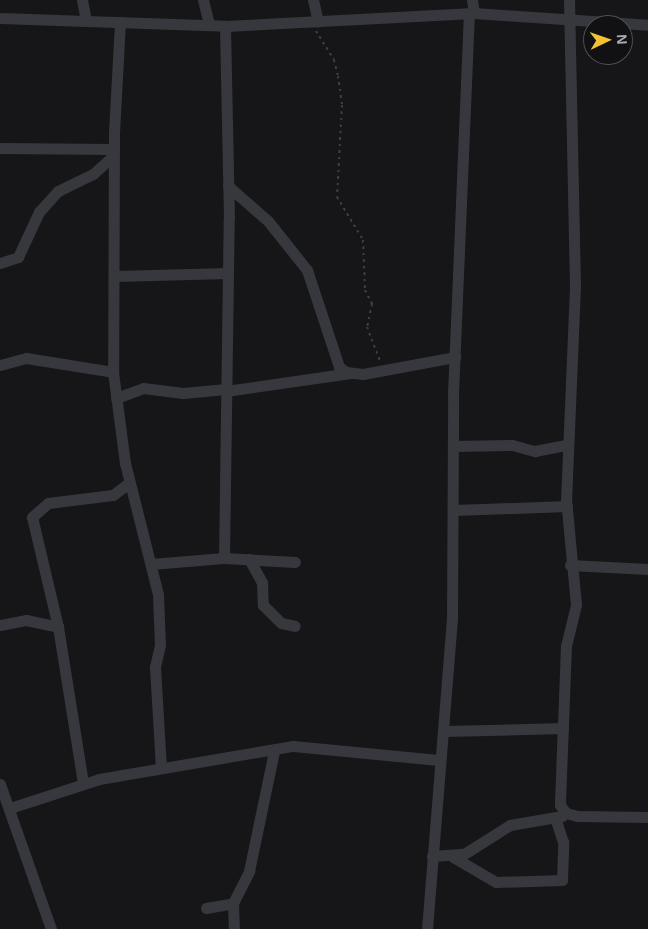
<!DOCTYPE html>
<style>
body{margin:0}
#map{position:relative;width:648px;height:929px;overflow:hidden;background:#161618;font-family:Helvetica,sans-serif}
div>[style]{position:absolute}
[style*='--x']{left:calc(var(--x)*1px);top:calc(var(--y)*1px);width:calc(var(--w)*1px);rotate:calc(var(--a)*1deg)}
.path>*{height:2px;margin-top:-1px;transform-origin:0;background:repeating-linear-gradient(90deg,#3d3f44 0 2.5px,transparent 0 6.5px)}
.street>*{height:11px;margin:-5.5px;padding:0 5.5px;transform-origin:5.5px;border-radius:5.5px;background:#37383d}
span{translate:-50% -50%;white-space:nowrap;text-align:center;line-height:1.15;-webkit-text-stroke:5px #111113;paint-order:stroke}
.north{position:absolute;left:583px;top:15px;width:50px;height:50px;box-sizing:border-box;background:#111113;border:1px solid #4d4f55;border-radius:50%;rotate:87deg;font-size:14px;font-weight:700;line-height:20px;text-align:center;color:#a8acb8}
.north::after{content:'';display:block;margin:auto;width:18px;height:22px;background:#f4c133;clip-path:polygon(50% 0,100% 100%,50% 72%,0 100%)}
</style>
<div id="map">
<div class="path">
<div style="--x:316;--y:31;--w:34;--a:58"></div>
<div style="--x:334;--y:60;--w:16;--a:76"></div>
<div style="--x:338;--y:76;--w:29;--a:82"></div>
<div style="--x:342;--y:105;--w:92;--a:93.1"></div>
<div style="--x:337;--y:197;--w:50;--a:58.8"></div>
<div style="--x:363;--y:240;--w:50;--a:87.7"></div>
<div style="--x:365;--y:290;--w:16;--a:63"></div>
<div style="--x:372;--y:304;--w:24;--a:102"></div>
<div style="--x:367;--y:327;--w:36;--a:69"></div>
</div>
<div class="street">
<div style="--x:82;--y:0;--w:21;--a:79"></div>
<div style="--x:203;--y:0;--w:25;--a:76"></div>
<div style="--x:313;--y:0;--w:22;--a:77"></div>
<div style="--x:472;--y:0;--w:13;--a:81"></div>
<div style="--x:569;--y:0;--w:287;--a:88.8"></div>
<div style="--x:575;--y:287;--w:212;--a:92.4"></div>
<div style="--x:566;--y:499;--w:106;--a:84.6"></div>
<div style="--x:576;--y:605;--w:42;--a:103.7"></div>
<div style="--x:566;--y:646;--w:159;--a:92.2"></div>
<div style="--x:560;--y:805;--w:10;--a:53"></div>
<div style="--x:566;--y:813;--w:11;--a:15"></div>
<div style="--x:577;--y:816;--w:71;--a:0.8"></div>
<div style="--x:0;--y:18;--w:225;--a:2"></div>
<div style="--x:225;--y:26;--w:249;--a:-3"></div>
<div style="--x:474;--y:13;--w:174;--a:3.9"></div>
<div style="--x:120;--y:22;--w:111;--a:93.1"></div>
<div style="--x:114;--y:133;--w:239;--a:90.2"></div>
<div style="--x:113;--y:372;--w:92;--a:82.5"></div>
<div style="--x:125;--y:463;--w:135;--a:75.9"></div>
<div style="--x:158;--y:594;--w:51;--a:87.8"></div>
<div style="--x:160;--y:645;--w:23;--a:103"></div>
<div style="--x:155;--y:667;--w:101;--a:86.6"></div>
<div style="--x:0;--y:148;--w:114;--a:0.5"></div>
<div style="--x:228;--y:186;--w:53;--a:41.2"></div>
<div style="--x:268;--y:221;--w:63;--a:51.5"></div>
<div style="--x:307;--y:270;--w:102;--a:71.7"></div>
<div style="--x:339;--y:367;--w:9;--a:36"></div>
<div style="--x:346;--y:372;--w:17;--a:7"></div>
<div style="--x:363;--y:374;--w:94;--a:-10.5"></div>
<div style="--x:0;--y:263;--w:19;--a:-18"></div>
<div style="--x:18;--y:257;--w:50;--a:-65"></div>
<div style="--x:39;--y:212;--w:28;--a:-48"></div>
<div style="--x:58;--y:191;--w:39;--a:-26"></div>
<div style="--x:93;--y:174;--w:28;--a:-42"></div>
<div style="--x:115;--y:276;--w:113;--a:-1.5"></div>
<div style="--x:0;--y:365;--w:27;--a:-15"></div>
<div style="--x:26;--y:358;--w:88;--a:9.1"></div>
<div style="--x:226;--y:391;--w:126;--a:-8.2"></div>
<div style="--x:116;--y:398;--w:29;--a:-20"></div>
<div style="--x:143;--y:388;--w:40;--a:7.1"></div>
<div style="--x:183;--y:393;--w:43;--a:-5.3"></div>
<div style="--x:454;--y:446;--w:58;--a:-1"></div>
<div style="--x:512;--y:445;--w:24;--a:15"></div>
<div style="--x:535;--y:451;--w:33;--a:-11"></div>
<div style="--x:454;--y:510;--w:113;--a:-2"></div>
<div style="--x:224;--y:558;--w:340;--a:-89.2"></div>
<div style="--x:229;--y:218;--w:192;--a:-91.2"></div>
<div style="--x:249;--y:559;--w:26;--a:61"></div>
<div style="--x:262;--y:582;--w:23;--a:88"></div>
<div style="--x:263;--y:605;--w:25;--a:45"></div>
<div style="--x:281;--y:623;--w:14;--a:12"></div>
<div style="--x:151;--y:564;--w:73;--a:-4.7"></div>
<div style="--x:224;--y:558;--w:71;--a:3.2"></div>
<div style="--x:570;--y:565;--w:78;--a:2.9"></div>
<div style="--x:0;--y:625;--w:26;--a:-11"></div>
<div style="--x:26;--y:620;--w:33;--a:12"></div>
<div style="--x:444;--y:731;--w:119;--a:-1.4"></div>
<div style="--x:83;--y:783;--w:158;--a:-99.1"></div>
<div style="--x:58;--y:627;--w:113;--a:-103.3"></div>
<div style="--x:32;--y:517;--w:21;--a:-41"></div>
<div style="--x:48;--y:503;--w:65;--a:-7"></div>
<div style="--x:113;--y:495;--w:20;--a:-37"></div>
<div style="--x:0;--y:784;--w:154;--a:70.6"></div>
<div style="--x:10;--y:808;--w:94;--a:-18"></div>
<div style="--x:99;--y:779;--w:197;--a:-9.7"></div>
<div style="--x:293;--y:746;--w:146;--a:5.5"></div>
<div style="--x:432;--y:856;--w:32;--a:-4"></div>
<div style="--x:464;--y:854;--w:54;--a:-32.2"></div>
<div style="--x:510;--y:825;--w:53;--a:-9.8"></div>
<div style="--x:453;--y:857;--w:50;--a:30.2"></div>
<div style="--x:496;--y:882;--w:66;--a:-1.7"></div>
<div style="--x:562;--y:880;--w:38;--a:-88"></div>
<div style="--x:563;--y:842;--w:23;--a:-108"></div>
<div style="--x:233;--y:903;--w:26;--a:88"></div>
<div style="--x:206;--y:908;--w:27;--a:-10"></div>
<div style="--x:233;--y:903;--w:36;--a:-63"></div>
<div style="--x:249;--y:871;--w:123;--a:-78.2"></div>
<div style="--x:427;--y:929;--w:311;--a:-85.4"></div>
<div style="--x:452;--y:619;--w:225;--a:-89.7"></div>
<div style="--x:453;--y:394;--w:381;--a:-87.6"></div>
</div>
<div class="north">N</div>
</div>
